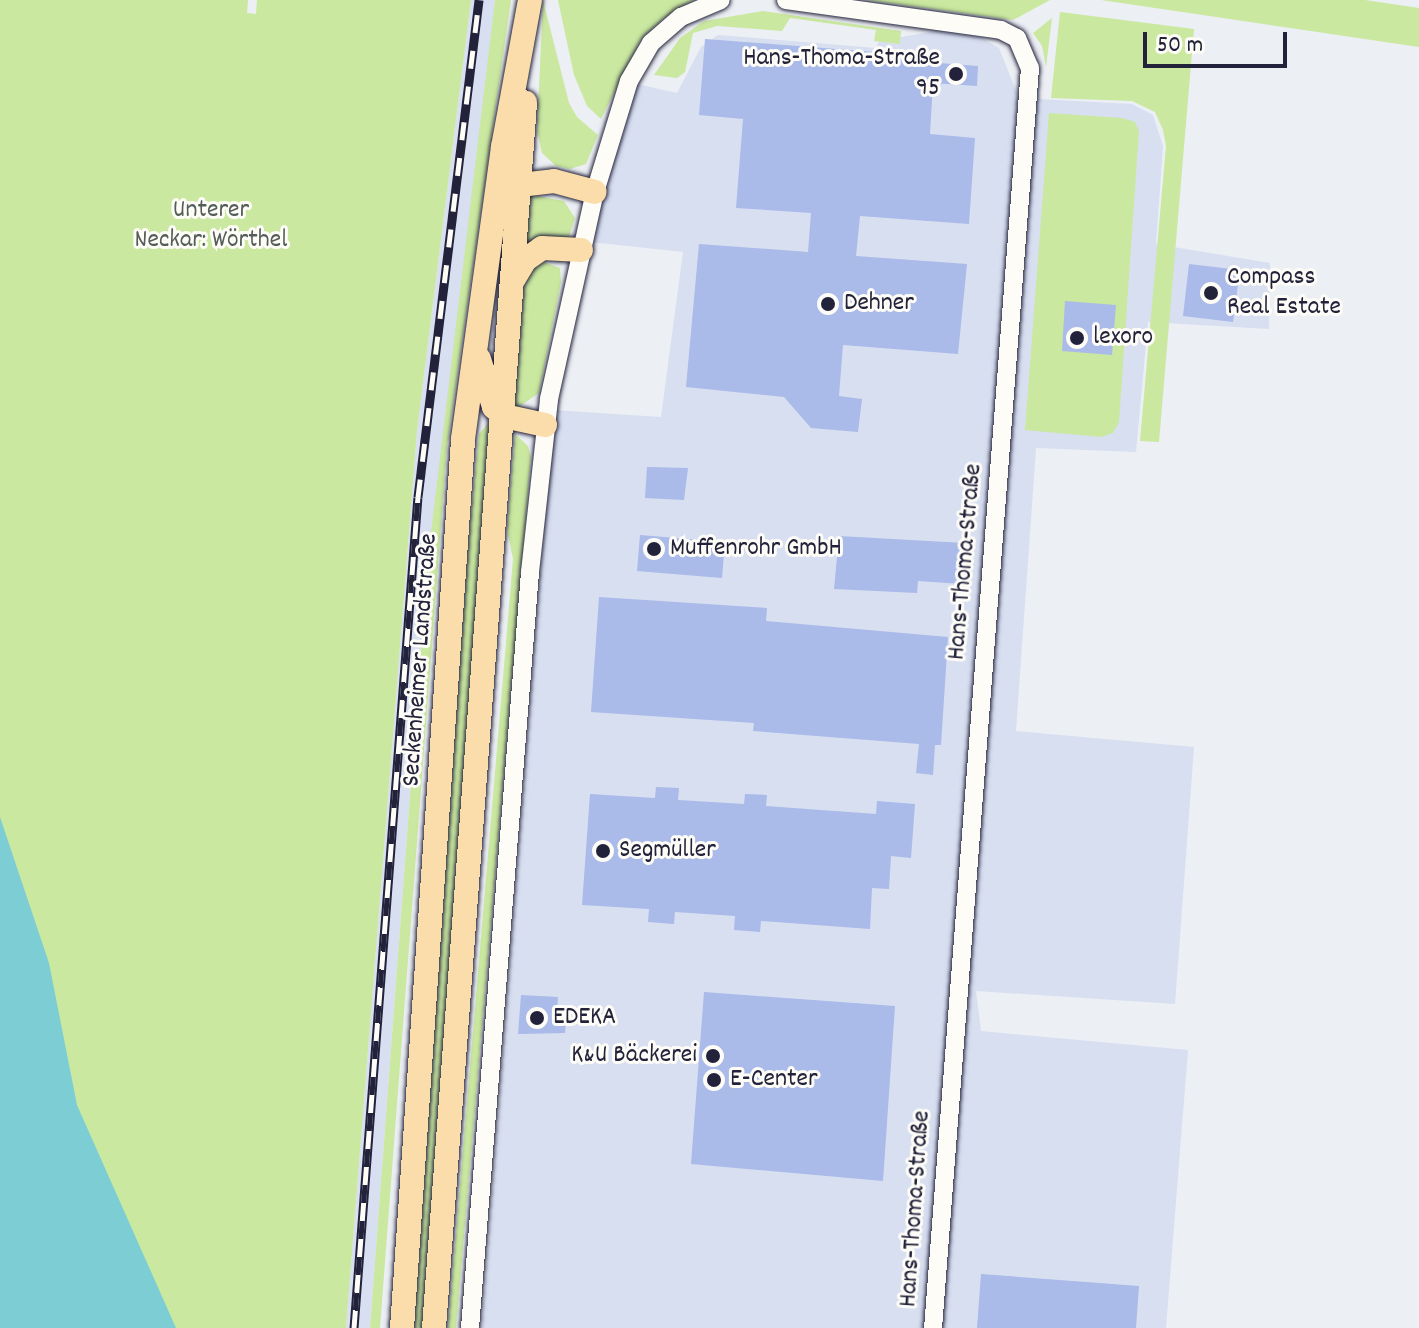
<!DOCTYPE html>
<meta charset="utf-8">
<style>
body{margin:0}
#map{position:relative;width:1419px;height:1328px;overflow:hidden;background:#eceff4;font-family:Dekko,sans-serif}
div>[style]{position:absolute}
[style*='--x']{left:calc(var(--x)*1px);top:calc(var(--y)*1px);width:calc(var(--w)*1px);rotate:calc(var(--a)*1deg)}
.built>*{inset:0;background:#d8dff1}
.green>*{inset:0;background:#cae89f}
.water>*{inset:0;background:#7cced4}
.building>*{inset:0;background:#aabae9}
.roads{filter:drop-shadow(0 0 2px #22223b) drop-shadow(0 0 2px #22223b)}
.minor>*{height:18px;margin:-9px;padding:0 9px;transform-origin:9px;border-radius:9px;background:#fdfcf7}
.major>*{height:24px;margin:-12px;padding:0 12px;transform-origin:12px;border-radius:12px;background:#fbddab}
.rail>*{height:9px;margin-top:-4.5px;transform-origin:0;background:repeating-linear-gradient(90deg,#fdfcf7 0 18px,#22223b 0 36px);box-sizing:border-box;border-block:2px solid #22223b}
.dots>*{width:22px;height:22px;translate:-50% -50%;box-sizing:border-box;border:4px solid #fdfcf7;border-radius:50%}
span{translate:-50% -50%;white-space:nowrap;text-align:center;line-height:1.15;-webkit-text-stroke:6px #fdfcf7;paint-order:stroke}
.poi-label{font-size:26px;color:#22223b}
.right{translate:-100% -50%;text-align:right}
.left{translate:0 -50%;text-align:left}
.park-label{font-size:26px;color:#545d59}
.street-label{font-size:26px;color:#22223b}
.scale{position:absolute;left:1143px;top:32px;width:144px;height:36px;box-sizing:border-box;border:4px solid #22223b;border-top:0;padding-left:10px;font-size:24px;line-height:28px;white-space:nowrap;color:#22223b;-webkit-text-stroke:6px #fdfcf7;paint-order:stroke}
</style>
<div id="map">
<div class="built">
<div style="clip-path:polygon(471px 0,495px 0,483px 134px,428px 557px,370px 1328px,346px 1328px,417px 431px)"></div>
<div style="clip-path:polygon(941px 30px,980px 37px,999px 48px,1019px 98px,1132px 104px,1153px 115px,1163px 146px,1156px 244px,1270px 263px,1269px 329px,1148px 322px,1136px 452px,1036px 448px,1016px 731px,1194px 747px,1175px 1004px,976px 991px,981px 1031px,1188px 1050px,1166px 1328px,482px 1328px,553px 410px,661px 417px,683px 252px,590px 242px,632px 83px,677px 93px,701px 47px,718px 35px,876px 48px,879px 41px)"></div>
</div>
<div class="green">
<div style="clip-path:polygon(0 0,248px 0,247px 13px,256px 14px,257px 0,471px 0,417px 431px,346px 1328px,0 1328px)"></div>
<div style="clip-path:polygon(495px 0,511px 0,447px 447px,380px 1328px,370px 1328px,428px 557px)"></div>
<div style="clip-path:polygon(543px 0,569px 103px,577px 117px,598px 135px,586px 164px,570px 169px,556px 166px,542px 153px,537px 131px)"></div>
<div style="clip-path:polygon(558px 0,694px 0,664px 18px,640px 41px,601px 119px,587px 106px,574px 75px)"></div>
<div style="clip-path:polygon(866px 0,1050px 0,1013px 20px)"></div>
<div style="clip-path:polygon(1101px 0,1365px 0,1419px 8px,1419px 47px)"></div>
<div style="clip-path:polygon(763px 11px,901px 31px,900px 44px,874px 41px,876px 30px,790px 18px,782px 31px,717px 26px,693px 33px,685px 72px,677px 78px,654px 75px,680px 38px,704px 21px)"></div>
<div style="clip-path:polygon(1060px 12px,1194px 29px,1159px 442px,1140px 441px,1166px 146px,1163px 130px,1155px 112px,1132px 101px,1051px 98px)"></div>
<div style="clip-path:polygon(1052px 18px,1046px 67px,1042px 46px,1033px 33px)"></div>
<div style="clip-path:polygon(1049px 113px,1122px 118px,1135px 122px,1139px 131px,1119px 422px,1113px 433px,1101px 437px,1025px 430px)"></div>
<div style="clip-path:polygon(521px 193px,564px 201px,575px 218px,569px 237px,518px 255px)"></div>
<div style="clip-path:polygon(538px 260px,560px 268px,561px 282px,539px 393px,517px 408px,513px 404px,523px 283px)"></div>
<div style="clip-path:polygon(490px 421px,422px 1328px,414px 1328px,468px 547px,479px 434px)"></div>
<div style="clip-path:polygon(515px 434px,528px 446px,531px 457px,456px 1328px,448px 1328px,513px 559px,507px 529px)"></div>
</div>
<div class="water">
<div style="clip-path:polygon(0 817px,49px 963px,77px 1105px,176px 1328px,0 1328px)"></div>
</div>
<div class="building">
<div style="clip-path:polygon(705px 39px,901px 54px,901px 60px,978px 66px,977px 86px,933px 83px,930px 134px,975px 138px,969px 224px,860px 216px,856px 256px,967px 264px,958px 354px,843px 345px,839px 396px,862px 399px,858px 432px,811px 428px,784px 397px,686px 387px,699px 244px,808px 252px,811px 213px,736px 208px,743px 119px,699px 115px)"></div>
<div style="clip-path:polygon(1189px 264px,1240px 270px,1233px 322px,1183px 316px)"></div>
<div style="clip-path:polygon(1065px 301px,1116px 305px,1112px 355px,1062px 351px)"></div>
<div style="clip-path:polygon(647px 467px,688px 468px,684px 500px,645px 498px)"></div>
<div style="clip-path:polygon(640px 535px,725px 542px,722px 578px,637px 571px)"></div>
<div style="clip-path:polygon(839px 536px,964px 543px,962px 584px,918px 581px,917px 593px,834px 589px)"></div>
<div style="clip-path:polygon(599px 597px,767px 608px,766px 621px,948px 637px,941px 745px,935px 745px,933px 775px,916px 773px,919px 744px,753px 731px,754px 723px,591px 712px)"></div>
<div style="clip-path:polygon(656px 787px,679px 788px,678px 800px,744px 804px,745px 794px,767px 795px,766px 806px,876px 814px,877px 801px,915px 804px,911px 858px,891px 856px,889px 889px,872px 888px,870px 929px,761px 921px,760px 932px,734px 930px,735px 916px,675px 912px,674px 924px,648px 922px,649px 909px,582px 905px,590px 794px,655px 798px)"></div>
<div style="clip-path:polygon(704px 992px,895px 1006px,883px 1181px,691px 1164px)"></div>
<div style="clip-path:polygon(521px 995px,558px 997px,557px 1010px,567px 1010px,565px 1033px,518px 1034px)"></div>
<div style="clip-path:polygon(981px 1274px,1139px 1286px,1136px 1328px,977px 1328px)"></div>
</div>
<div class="roads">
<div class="minor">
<div style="--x:786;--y:0;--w:217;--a:7.9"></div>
<div style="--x:1001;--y:30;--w:18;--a:27"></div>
<div style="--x:1017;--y:38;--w:33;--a:67"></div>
<div style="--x:1030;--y:68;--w:1264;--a:94.4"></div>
<div style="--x:470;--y:1328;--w:758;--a:-85.46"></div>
<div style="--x:530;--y:572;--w:174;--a:-83.7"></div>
<div style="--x:549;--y:399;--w:212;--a:-77.5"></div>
<div style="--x:595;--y:192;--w:116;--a:-73"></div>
<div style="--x:629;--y:81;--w:44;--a:-59.9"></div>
<div style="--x:651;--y:43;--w:40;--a:-41"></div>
<div style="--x:681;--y:17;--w:43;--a:-23"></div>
</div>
<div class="major">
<div style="--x:503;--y:187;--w:51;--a:-6.7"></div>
<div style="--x:554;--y:181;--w:42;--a:15"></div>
<div style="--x:513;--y:280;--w:23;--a:-59"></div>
<div style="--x:525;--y:260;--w:21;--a:-35"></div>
<div style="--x:542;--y:248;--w:39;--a:3"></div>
<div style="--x:479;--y:359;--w:50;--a:72.6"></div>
<div style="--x:494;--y:407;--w:13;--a:42"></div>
<div style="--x:504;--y:416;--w:42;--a:12.4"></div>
<div style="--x:402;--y:1328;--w:891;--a:-86.07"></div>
<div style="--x:463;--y:439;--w:295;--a:-82.2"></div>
<div style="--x:503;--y:147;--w:149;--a:-79.6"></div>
<div style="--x:434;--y:1328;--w:1229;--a:-85.75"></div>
</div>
</div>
<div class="rail">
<div style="--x:354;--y:1328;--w:833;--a:-85.6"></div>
<div style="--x:418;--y:497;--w:501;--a:-83"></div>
</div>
<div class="dots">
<div style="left:956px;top:74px;background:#22223b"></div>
<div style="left:1211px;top:293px;background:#22223b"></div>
<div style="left:828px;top:304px;background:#22223b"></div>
<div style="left:1077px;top:338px;background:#22223b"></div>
<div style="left:654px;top:549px;background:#22223b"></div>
<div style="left:603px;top:851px;background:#22223b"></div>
<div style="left:537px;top:1018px;background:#22223b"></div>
<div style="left:713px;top:1056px;background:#22223b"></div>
<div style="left:714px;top:1080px;background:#22223b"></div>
</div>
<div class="poi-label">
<span class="right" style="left:940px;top:74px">Hans-Thoma-Straße<br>95</span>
<span class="left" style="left:1227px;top:293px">Compass<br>Real Estate</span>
<span class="left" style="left:844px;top:304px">Dehner</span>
<span class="left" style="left:1093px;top:338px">lexoro</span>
<span class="left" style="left:670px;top:549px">Muffenrohr GmbH</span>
<span class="left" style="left:619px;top:851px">Segmüller</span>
<span class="left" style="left:553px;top:1018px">EDEKA</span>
<span class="right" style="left:697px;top:1056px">K&amp;U Bäckerei</span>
<span class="left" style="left:730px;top:1080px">E-Center</span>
</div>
<div class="park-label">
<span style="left:211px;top:226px">Unterer<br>Neckar: Wörthel</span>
</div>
<div class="street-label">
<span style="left:966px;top:562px;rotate:-85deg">Hans-Thoma-Straße</span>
<span style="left:421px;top:660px;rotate:-86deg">Seckenheimer Landstraße</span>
<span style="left:916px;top:1209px;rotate:-86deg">Hans-Thoma-Straße</span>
</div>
<div class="scale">50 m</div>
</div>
